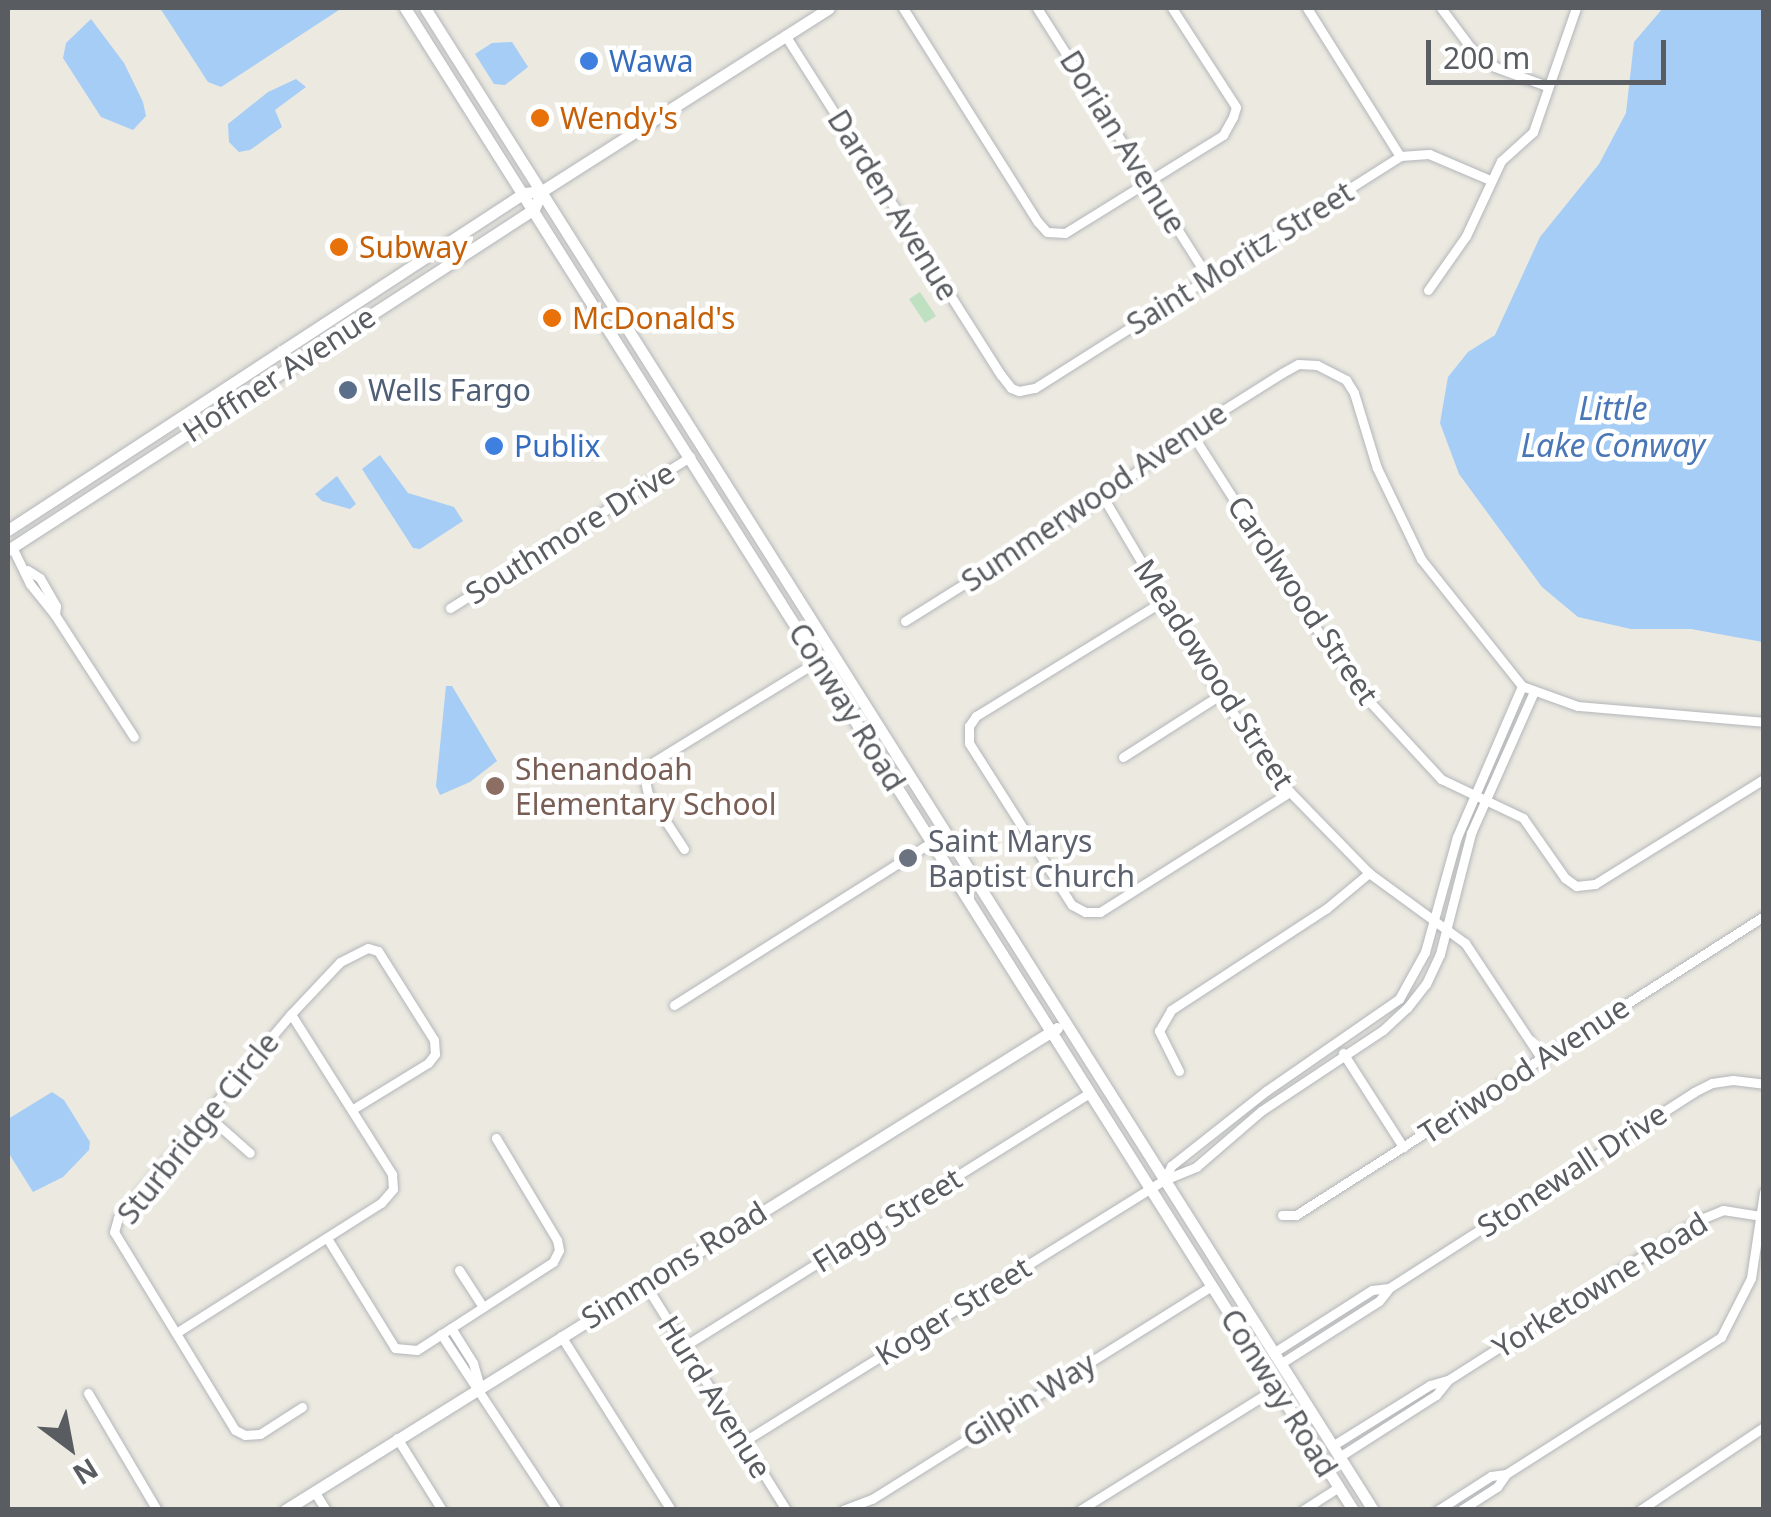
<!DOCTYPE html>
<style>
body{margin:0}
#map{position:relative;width:1771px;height:1517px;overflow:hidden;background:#ebe9e0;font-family:"Noto Sans",sans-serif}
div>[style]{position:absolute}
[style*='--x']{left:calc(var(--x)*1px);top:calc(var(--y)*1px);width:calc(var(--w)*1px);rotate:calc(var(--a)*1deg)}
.green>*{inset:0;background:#bfe0c1}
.water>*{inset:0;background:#a5cdf6}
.roads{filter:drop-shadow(0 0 2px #b3b6ba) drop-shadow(0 0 2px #b3b6ba)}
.street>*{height:9px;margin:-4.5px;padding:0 4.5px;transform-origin:4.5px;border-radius:4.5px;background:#fff}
.secondary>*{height:11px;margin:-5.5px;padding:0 5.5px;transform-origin:5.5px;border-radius:5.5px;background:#fff}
.dots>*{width:28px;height:28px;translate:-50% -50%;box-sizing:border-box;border:5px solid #fff;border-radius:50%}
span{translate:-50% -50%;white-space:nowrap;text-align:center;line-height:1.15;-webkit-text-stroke:9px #fff;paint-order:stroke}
.shop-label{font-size:30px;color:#366cbe}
.left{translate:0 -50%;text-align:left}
.food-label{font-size:30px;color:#c56008}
.street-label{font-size:30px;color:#595c60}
.service-label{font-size:30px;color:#4e5e75}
.education-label{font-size:30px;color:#785e54}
.worship-label{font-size:30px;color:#5b616d}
.water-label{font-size:32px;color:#4b77b6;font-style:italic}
.frame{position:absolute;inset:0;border:10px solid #595c60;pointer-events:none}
.north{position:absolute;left:20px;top:1397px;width:100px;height:100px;-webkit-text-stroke:8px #fff;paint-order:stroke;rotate:148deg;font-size:28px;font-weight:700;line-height:40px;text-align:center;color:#595c60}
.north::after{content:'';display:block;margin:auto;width:35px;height:45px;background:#595c60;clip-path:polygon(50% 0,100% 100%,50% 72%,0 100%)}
.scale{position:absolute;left:1426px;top:40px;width:240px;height:45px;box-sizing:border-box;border:5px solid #595c60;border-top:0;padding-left:12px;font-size:30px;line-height:35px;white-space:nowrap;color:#595c60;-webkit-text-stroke:8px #fff;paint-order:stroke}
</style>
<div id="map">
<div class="green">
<div style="clip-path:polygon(920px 292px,936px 316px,925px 323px,909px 299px)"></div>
</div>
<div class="water">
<div style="clip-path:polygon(160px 8px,342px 8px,221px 87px,208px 82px)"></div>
<div style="clip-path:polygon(1663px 8px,1763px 8px,1763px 642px,1691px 629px,1631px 629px,1578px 617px,1542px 587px,1459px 474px,1440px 423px,1448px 377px,1468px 352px,1495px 335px,1540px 237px,1599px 164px,1626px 113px,1634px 42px)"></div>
<div style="clip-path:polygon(91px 19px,124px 63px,143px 102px,146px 116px,133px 130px,101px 117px,63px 58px,66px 43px)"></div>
<div style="clip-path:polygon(512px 42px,528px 67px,505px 85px,494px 84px,475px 54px,492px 43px)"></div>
<div style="clip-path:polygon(296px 79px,306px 87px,275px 110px,282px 127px,250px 150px,239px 152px,229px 142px,228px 124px,268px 92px)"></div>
<div style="clip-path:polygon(380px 455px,408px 493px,454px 507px,463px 521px,420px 549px,413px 548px,362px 469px)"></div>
<div style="clip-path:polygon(337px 476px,356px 504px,350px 509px,322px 501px,315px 494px)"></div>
<div style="clip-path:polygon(446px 686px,452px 686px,497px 761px,470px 782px,440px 795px,436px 786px)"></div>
<div style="clip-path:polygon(52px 1092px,64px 1100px,90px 1142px,89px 1150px,63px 1177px,33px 1192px,8px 1152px,8px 1119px)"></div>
</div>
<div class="roads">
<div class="street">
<div style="--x:903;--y:8;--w:253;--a:57.8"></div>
<div style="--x:1038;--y:222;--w:13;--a:48"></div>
<div style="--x:1047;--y:232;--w:18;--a:3"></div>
<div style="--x:1065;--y:233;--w:186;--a:-31.8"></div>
<div style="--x:1223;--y:135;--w:21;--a:-61"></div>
<div style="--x:1233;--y:117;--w:10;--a:-73"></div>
<div style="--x:1236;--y:107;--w:118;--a:-122.9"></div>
<div style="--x:1037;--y:8;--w:319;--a:57.6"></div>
<div style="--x:1307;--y:8;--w:175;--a:57.9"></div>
<div style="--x:1441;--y:8;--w:50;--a:53.1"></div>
<div style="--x:1471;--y:48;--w:31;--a:38"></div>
<div style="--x:1495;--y:67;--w:55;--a:20.1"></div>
<div style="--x:785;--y:35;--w:403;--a:57.6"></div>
<div style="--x:1001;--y:375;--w:16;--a:52"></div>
<div style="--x:1011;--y:388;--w:9;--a:21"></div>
<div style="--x:1019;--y:391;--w:16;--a:-11"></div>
<div style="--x:1035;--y:388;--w:432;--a:-32.4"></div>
<div style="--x:1400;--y:156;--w:29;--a:-4"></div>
<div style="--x:1429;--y:154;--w:66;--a:23.1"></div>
<div style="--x:1428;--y:290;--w:66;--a:-54.9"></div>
<div style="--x:1466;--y:236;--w:83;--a:-65"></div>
<div style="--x:1501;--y:161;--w:43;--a:-42.2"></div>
<div style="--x:1533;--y:132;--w:131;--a:-70.9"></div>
<div style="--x:1190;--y:431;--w:240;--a:57.4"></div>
<div style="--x:1319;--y:633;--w:86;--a:53.5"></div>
<div style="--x:1370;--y:702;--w:105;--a:47.3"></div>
<div style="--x:1441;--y:779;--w:91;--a:25.4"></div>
<div style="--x:1523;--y:818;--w:73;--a:55"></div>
<div style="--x:1565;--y:878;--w:14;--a:36"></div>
<div style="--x:1576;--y:886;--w:19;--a:-6"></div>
<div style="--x:1595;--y:884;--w:199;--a:-31.9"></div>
<div style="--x:1103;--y:497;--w:230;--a:59.4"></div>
<div style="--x:1220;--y:695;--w:120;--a:54.2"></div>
<div style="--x:1290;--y:792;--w:113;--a:45.7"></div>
<div style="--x:1369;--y:873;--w:119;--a:36.1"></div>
<div style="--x:1465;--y:943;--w:138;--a:56.5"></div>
<div style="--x:12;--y:547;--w:41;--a:64.1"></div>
<div style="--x:30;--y:584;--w:40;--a:51"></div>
<div style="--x:55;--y:615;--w:9;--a:-84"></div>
<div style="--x:56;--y:606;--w:32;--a:-120"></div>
<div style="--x:40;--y:578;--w:15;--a:-148"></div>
<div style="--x:1163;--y:601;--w:220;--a:148.4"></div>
<div style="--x:976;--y:716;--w:12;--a:125"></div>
<div style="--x:969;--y:726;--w:17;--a:90"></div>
<div style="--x:969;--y:743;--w:192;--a:57.6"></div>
<div style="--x:1072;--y:905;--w:15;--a:28"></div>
<div style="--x:1085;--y:912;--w:15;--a:0"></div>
<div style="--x:1100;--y:912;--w:225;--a:-32.3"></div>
<div style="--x:450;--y:608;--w:284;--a:-32.2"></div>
<div style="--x:55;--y:615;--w:145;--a:57.1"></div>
<div style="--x:905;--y:621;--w:234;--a:-32.1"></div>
<div style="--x:1103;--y:497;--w:109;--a:-37.2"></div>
<div style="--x:1190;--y:431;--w:109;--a:-32.2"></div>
<div style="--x:1282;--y:373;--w:18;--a:-29"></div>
<div style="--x:1298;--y:364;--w:19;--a:3"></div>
<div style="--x:1317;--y:365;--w:33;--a:27"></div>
<div style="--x:1346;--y:380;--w:15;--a:58"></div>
<div style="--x:1354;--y:393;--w:78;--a:73"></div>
<div style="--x:1377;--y:468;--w:101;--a:64.2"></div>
<div style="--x:1421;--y:559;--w:162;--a:51.5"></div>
<div style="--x:1522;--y:686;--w:59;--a:19.7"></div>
<div style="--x:1578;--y:706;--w:187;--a:4.9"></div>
<div style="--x:1123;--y:757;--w:115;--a:-32.6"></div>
<div style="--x:684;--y:849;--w:66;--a:-123.2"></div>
<div style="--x:648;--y:794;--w:26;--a:-103"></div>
<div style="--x:642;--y:769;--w:223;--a:-31.6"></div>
<div style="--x:674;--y:1005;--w:322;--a:-32.3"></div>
<div style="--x:1343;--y:1053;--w:112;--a:57.4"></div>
<div style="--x:1179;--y:1071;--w:45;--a:-116.6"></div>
<div style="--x:1159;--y:1031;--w:24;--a:-60"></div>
<div style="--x:1171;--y:1010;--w:186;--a:-33.2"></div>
<div style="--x:1327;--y:908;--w:55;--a:-39.8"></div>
<div style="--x:207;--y:1115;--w:57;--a:41.5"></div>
<div style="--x:1164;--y:1180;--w:16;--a:-63"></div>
<div style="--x:1171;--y:1166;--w:121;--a:-38.3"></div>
<div style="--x:1266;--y:1091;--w:162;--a:-34.7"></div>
<div style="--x:1399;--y:999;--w:54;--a:-61"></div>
<div style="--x:1425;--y:952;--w:119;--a:-74.5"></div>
<div style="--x:1457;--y:837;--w:164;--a:-66.7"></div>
<div style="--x:1282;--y:1215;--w:14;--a:0"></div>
<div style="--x:1296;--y:1215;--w:555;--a:-32.57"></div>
<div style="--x:327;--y:1238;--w:129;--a:58.3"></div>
<div style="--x:395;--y:1348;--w:22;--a:5"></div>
<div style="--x:417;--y:1350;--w:162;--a:-32.9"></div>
<div style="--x:553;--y:1262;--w:13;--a:-63"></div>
<div style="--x:559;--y:1250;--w:10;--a:-101"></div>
<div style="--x:557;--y:1240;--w:119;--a:-120.9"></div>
<div style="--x:459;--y:1270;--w:44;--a:57"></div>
<div style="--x:645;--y:1284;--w:266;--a:58"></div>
<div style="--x:451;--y:1328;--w:41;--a:57.8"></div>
<div style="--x:473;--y:1363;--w:22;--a:74"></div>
<div style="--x:176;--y:1333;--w:243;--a:-32.4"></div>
<div style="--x:381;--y:1203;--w:18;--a:-49"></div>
<div style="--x:393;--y:1189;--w:15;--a:-94"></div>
<div style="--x:392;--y:1174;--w:189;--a:-122.3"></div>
<div style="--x:441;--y:1334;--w:211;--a:56.6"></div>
<div style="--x:561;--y:1336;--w:206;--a:57.7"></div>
<div style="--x:683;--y:1347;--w:480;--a:-32"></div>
<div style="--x:1273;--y:1353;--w:117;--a:-32.5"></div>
<div style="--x:1372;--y:1290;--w:17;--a:-7"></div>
<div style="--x:1280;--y:1364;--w:117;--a:-32.5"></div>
<div style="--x:1379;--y:1301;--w:16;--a:-52"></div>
<div style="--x:1389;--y:1288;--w:363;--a:-32.7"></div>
<div style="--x:1694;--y:1092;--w:20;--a:-27"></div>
<div style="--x:1712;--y:1083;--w:21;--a:-8"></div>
<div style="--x:1733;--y:1080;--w:31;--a:7"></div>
<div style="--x:88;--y:1393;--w:136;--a:59.5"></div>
<div style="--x:302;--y:1407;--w:50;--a:147.3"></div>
<div style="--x:260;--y:1434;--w:15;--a:176"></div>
<div style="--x:245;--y:1435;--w:11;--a:-153"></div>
<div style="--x:235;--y:1430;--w:232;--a:-121.4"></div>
<div style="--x:114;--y:1232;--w:15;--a:-74"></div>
<div style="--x:118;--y:1218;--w:267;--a:-49.7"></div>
<div style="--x:291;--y:1014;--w:71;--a:-46.7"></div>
<div style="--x:340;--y:962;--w:31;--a:-27"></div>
<div style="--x:368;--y:948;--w:10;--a:17"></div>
<div style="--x:378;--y:951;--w:105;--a:57.8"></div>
<div style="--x:434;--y:1040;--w:14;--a:86"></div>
<div style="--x:435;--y:1054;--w:11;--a:128"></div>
<div style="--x:428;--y:1063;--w:88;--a:148.5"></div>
<div style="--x:397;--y:1438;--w:85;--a:58"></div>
<div style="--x:743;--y:1442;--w:496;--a:-31.9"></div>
<div style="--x:1164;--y:1180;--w:35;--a:-22"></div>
<div style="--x:1196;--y:1167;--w:86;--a:-40.7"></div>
<div style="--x:1261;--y:1111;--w:146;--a:-33.6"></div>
<div style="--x:1383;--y:1030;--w:33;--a:-43"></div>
<div style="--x:1407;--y:1008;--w:31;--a:-52"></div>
<div style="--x:1426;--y:984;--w:33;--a:-65"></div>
<div style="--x:1440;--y:954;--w:125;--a:-75.6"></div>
<div style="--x:1471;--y:833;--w:152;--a:-66"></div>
<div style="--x:1332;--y:1446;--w:115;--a:-31.9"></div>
<div style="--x:1430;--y:1385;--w:19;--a:-16"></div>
<div style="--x:1448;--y:1380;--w:300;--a:-32.5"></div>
<div style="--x:1701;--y:1219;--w:24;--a:-22"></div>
<div style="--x:1723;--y:1210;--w:36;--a:9"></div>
<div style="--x:1339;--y:1457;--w:115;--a:-32.6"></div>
<div style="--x:1436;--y:1395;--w:19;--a:-51"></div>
<div style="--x:314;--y:1491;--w:22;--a:58"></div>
<div style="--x:843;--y:1510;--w:31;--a:-21"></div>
<div style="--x:872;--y:1499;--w:401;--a:-32.1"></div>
<div style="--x:1080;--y:1510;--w:231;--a:-31.9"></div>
<div style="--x:1303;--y:1510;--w:43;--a:-32.6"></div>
<div style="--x:1438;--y:1510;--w:63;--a:-32.7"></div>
<div style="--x:1491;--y:1476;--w:15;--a:-8"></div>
<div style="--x:1461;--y:1510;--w:43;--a:-32.6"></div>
<div style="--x:1497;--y:1487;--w:16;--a:-55"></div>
<div style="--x:1506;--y:1474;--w:255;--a:-32.5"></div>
<div style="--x:1721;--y:1337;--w:66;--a:-63"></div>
<div style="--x:1751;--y:1278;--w:87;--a:-81.4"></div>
<div style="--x:1640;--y:1510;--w:149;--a:-33.8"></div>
</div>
<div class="secondary">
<div style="--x:405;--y:8;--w:1776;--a:57.74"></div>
<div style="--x:425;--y:8;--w:1776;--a:57.74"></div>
<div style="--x:8;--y:530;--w:616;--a:-33.15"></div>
<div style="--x:524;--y:193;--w:18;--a:-6"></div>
<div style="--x:542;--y:191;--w:340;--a:-32.5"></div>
<div style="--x:8;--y:550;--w:627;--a:-32.95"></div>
<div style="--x:534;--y:209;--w:20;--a:-66"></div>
<div style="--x:285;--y:1510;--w:910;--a:-31.98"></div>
</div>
</div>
<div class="dots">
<div style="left:589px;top:61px;background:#3f7fe0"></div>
<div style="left:540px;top:118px;background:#e8710a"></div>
<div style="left:339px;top:247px;background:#e8710a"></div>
<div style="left:552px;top:318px;background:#e8710a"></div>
<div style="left:348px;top:390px;background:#5c6f8a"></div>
<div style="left:494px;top:446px;background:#3f7fe0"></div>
<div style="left:495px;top:786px;background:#8d6e63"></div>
<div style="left:908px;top:858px;background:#6b7280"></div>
</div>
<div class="shop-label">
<span class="left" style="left:609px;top:61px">Wawa</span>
<span class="left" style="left:514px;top:446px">Publix</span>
</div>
<div class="food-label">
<span class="left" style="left:560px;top:118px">Wendy's</span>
<span class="left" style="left:359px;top:247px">Subway</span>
<span class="left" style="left:572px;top:318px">McDonald's</span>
</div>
<div class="street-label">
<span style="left:1123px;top:142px;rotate:58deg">Dorian Avenue</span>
<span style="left:893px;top:205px;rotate:58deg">Darden Avenue</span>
<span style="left:1240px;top:258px;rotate:-32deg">Saint Moritz Street</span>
<span style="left:279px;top:374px;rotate:-33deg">Hoffner Avenue</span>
<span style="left:1094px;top:497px;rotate:-34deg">Summerwood Avenue</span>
<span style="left:570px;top:533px;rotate:-32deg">Southmore Drive</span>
<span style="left:1303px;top:600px;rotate:56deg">Carolwood Street</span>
<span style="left:1214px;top:674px;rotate:57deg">Meadowood Street</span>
<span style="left:847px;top:707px;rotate:58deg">Conway Road</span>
<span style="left:1524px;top:1070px;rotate:-33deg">Teriwood Avenue</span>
<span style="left:198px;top:1128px;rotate:-51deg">Sturbridge Circle</span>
<span style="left:1572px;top:1170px;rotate:-33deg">Stonewall Drive</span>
<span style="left:887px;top:1220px;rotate:-32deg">Flagg Street</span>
<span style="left:674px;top:1265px;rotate:-32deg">Simmons Road</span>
<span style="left:1600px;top:1285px;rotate:-32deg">Yorketowne Road</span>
<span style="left:953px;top:1311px;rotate:-32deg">Koger Street</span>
<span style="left:1279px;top:1393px;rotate:58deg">Conway Road</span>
<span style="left:715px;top:1397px;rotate:58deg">Hurd Avenue</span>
<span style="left:1029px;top:1400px;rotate:-32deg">Gilpin Way</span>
</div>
<div class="service-label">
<span class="left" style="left:368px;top:390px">Wells Fargo</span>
</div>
<div class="education-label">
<span class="left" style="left:515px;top:786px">Shenandoah<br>Elementary School</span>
</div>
<div class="worship-label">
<span class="left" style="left:928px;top:858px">Saint Marys<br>Baptist Church</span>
</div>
<div class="water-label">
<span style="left:1613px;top:427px">Little<br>Lake Conway</span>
</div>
<div class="frame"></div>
<div class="north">N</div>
<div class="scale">200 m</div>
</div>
